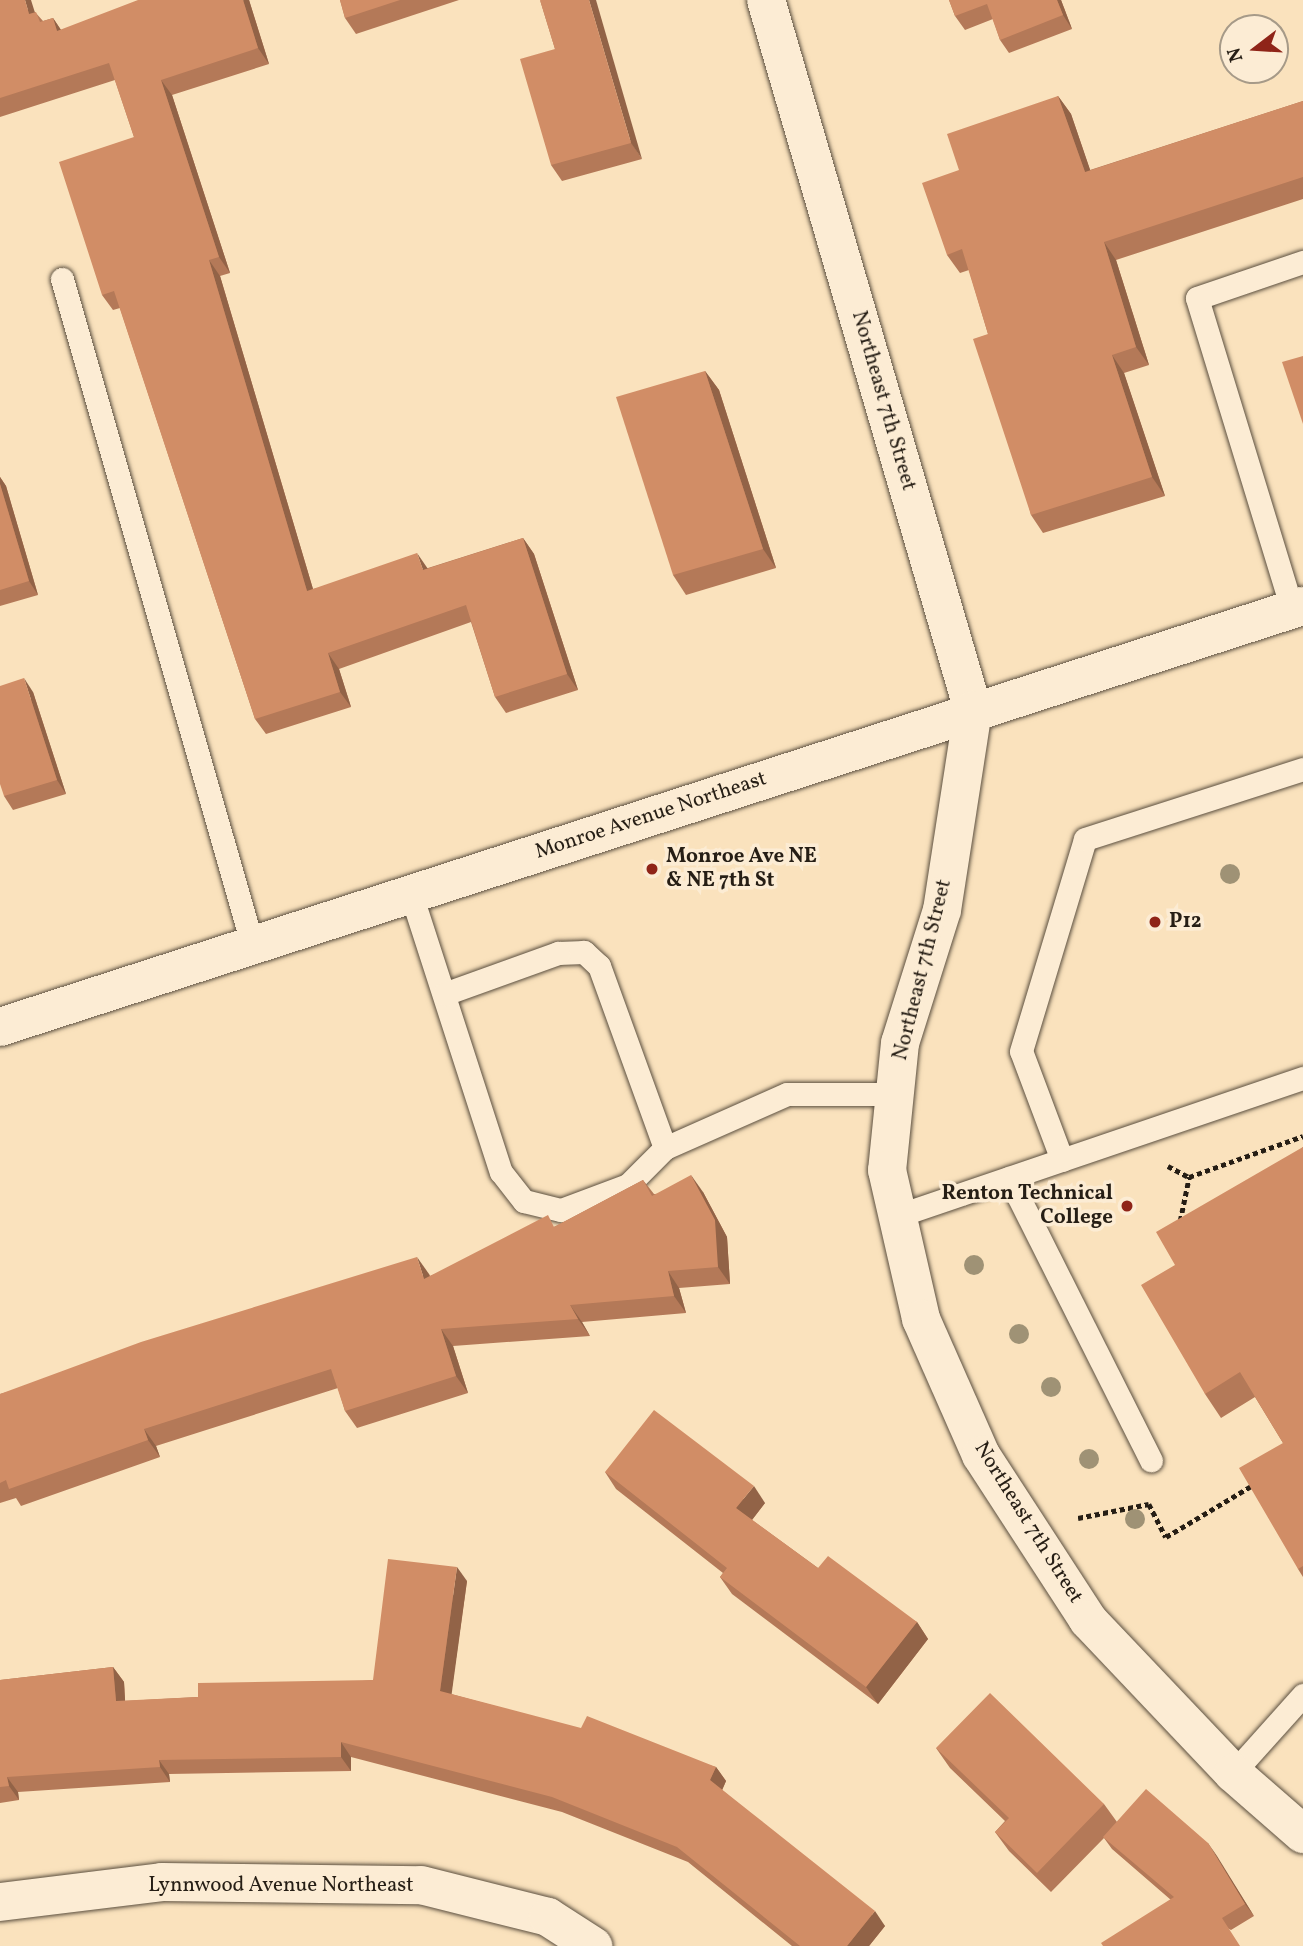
<!DOCTYPE html>
<style>
body{margin:0}
#map{position:relative;width:1303px;height:1946px;overflow:hidden;background:#fae2bd;font-family:Vollkorn,serif}
div>[style]{position:absolute}
[style*='--x']{left:calc(var(--x)*1px);top:calc(var(--y)*1px);width:calc(var(--w)*1px);rotate:calc(var(--a)*1deg)}
.path>*{height:4.5px;margin-top:-2.25px;transform-origin:0;background:repeating-linear-gradient(90deg,#261e15 0 5px,transparent 0 8.5px)}
.roads{filter:drop-shadow(0 0 2px #5b4f3f) drop-shadow(0 0 2px #5b4f3f)}
.lane>*{height:23px;margin:-11.5px;padding:0 11.5px;transform-origin:11.5px;border-radius:11.5px;background:#fcecd4}
.street>*{height:38px;margin:-19px;padding:0 19px;transform-origin:19px;border-radius:19px;background:#fcecd4}
.secondary>*{height:38px;margin:-19px;padding:0 19px;transform-origin:19px;border-radius:19px;background:#fcecd4}
.trees>*{width:20px;height:20px;margin:-10px;border-radius:50%;background:#9f9275}
.wall>*{inset:0;background:#b47958}
.shaded-wall>*{inset:0;background:#926347}
.building>*{inset:0;background:#d18d66}
.dots>*{width:19px;height:19px;translate:-50% -50%;box-sizing:border-box;border:4px solid #fcecd4;border-radius:50%}
span{translate:-50% -50%;white-space:nowrap;text-align:center;line-height:1.15;-webkit-text-stroke:7px #fcecd4;paint-order:stroke}
.street-label{font-size:21px;color:#261e15}
.poi-label{font-size:21px;color:#261e15;font-weight:700}
.left{translate:0 -50%;text-align:left}
.right{translate:-100% -50%;text-align:right}
.north{position:absolute;left:1219px;top:14px;width:70px;height:70px;box-sizing:border-box;background:#fcecd4;border:2px solid #a69a88;border-radius:50%;rotate:253deg;font-size:19px;font-weight:700;line-height:28px;text-align:center;color:#261e15}
.north::after{content:'';display:block;margin:auto;width:24px;height:32px;background:#8f2418;clip-path:polygon(50% 0,100% 100%,50% 72%,0 100%)}
</style>
<div id="map">
<div class="path">
<div style="--x:1168;--y:1166;--w:24;--a:28"></div>
<div style="--x:1180;--y:1221;--w:45;--a:-78.4"></div>
<div style="--x:1189;--y:1177;--w:121;--a:-19.8"></div>
<div style="--x:1078;--y:1518;--w:72;--a:-11.2"></div>
<div style="--x:1149;--y:1504;--w:37;--a:63"></div>
<div style="--x:1166;--y:1537;--w:101;--a:-30.9"></div>
</div>
<div class="roads">
<div class="lane">
<div style="--x:62;--y:279;--w:692;--a:74.05"></div>
<div style="--x:1292;--y:609;--w:325;--a:-107"></div>
<div style="--x:1197;--y:298;--w:112;--a:-18.8"></div>
<div style="--x:411;--y:894;--w:292;--a:72.1"></div>
<div style="--x:501;--y:1172;--w:37;--a:52"></div>
<div style="--x:524;--y:1201;--w:38;--a:14"></div>
<div style="--x:561;--y:1210;--w:72;--a:-20.5"></div>
<div style="--x:628;--y:1185;--w:52;--a:-45"></div>
<div style="--x:665;--y:1148;--w:194;--a:-109.9"></div>
<div style="--x:599;--y:966;--w:21;--a:-137"></div>
<div style="--x:584;--y:952;--w:26;--a:178"></div>
<div style="--x:558;--y:953;--w:121;--a:160.2"></div>
<div style="--x:665;--y:1148;--w:133;--a:-23.9"></div>
<div style="--x:787;--y:1094;--w:108;--a:0"></div>
<div style="--x:1062;--y:1160;--w:116;--a:-110.6"></div>
<div style="--x:1021;--y:1051;--w:221;--a:-73.2"></div>
<div style="--x:1085;--y:839;--w:229;--a:-17.8"></div>
<div style="--x:1009;--y:1178;--w:316;--a:63.3"></div>
<div style="--x:897;--y:1216;--w:429;--a:-18.8"></div>
<div style="--x:1233;--y:1773;--w:105;--a:-48.1"></div>
</div>
<div class="street">
<div style="--x:766;--y:0;--w:740;--a:73.75"></div>
<div style="--x:973;--y:710;--w:202;--a:98.8"></div>
<div style="--x:942;--y:910;--w:139;--a:107.5"></div>
<div style="--x:900;--y:1043;--w:128;--a:95.8"></div>
<div style="--x:887;--y:1170;--w:153;--a:77.1"></div>
<div style="--x:921;--y:1319;--w:149;--a:66.2"></div>
<div style="--x:981;--y:1455;--w:197;--a:57"></div>
<div style="--x:1088;--y:1620;--w:211;--a:46.5"></div>
<div style="--x:1233;--y:1773;--w:93;--a:41.1"></div>
<div style="--x:0;--y:1902;--w:163;--a:-7"></div>
<div style="--x:162;--y:1882;--w:259;--a:0.7"></div>
<div style="--x:421;--y:1885;--w:131;--a:14.1"></div>
<div style="--x:548;--y:1917;--w:54;--a:32.8"></div>
</div>
<div class="secondary">
<div style="--x:0;--y:1027;--w:1369;--a:-17.91"></div>
</div>
</div>
<div class="trees">
<div style="left:1230px;top:874px"></div>
<div style="left:974px;top:1265px"></div>
<div style="left:1019px;top:1334px"></div>
<div style="left:1051px;top:1387px"></div>
<div style="left:1089px;top:1459px"></div>
<div style="left:1135px;top:1519px"></div>
</div>
<div class="wall">
<div style="clip-path:polygon(0 0,35px 12px,43px 21px,53px 18px,61px 30px,249px 0,269px 64px,172px 95px,230px 273px,220px 276px,313px 589px,428px 568px,523px 538px,534px 554px,578px 690px,506px 713px,495px 697px,471px 622px,339px 669px,351px 707px,266px 734px,255px 719px,120px 308px,113px 310px,102px 295px,134px 137px,115px 80px,0 117px)"></div>
<div style="clip-path:polygon(340px 0,459px 0,356px 34px,345px 18px)"></div>
<div style="clip-path:polygon(540px 0,642px 159px,562px 181px,551px 165px,555px 49px)"></div>
<div style="clip-path:polygon(949px 0,1061px 0,1072px 29px,1009px 53px,1000px 40px,993px 19px,965px 30px,955px 16px)"></div>
<div style="clip-path:polygon(1058px 96px,1071px 114px,1090px 170px,1303px 101px,1303px 199px,1116px 260px,1149px 365px,1124px 373px,1165px 496px,1043px 533px,1031px 515px,988px 334px,969px 270px,960px 273px,947px 255px,959px 170px)"></div>
<div style="clip-path:polygon(705px 371px,719px 390px,776px 568px,686px 595px,673px 575px)"></div>
<div style="clip-path:polygon(0 477px,6px 486px,38px 595px,0 606px)"></div>
<div style="clip-path:polygon(33px 692px,66px 794px,13px 810px,4px 796px)"></div>
<div style="clip-path:polygon(1303px 1147px,1303px 1577px,1298px 1569px,1283px 1443px,1255px 1397px,1221px 1418px,1205px 1394px,1175px 1265px)"></div>
<div style="clip-path:polygon(643px 1180px,654px 1194px,703px 1192px,727px 1237px,730px 1284px,679px 1288px,686px 1313px,582px 1322px,590px 1336px,453px 1346px,468px 1393px,357px 1428px,345px 1411px,338px 1388px,156px 1446px,160px 1457px,21px 1506px,16px 1498px,0 1503px,0 1394px,429px 1274px,430px 1276px,556px 1226px)"></div>
<div style="clip-path:polygon(605px 1472px,765px 1503px,752px 1520px,818px 1568px,917px 1622px,928px 1639px,878px 1704px,732px 1594px,720px 1577px,723px 1573px,616px 1489px)"></div>
<div style="clip-path:polygon(467px 1581px,451px 1694px,716px 1767px,726px 1781px,722px 1790px,885px 1926px,869px 1946px,792px 1946px,688px 1862px,562px 1812px,351px 1757px,351px 1771px,169px 1774px,170px 1782px,18px 1792px,19px 1800px,0 1803px,0 1680px,113px 1667px,124px 1682px,125px 1701px,198px 1697px,373px 1680px)"></div>
<div style="clip-path:polygon(936px 1748px,1104px 1804px,1117px 1822px,1208px 1843px,1254px 1916px,1231px 1930px,1171px 1900px,1112px 1849px,1104px 1838px,1051px 1892px,1009px 1851px,995px 1832px,1005px 1821px,950px 1768px)"></div>
</div>
<div class="shaded-wall">
<div style="clip-path:polygon(25px 0,31px 0,40px 29px,29px 14px)"></div>
<div style="clip-path:polygon(243px 0,249px 0,269px 64px,258px 48px)"></div>
<div style="clip-path:polygon(589px 0,596px 0,642px 159px,631px 143px)"></div>
<div style="clip-path:polygon(1057px 0,1061px 0,1072px 29px,1063px 15px)"></div>
<div style="clip-path:polygon(53px 18px,63px 33px,57px 31px)"></div>
<div style="clip-path:polygon(161px 80px,172px 95px,230px 273px,219px 257px)"></div>
<div style="clip-path:polygon(1058px 96px,1071px 114px,1097px 190px,1085px 172px)"></div>
<div style="clip-path:polygon(1104px 242px,1116px 260px,1149px 365px,1136px 347px)"></div>
<div style="clip-path:polygon(209px 260px,220px 276px,318px 606px,307px 591px)"></div>
<div style="clip-path:polygon(1112px 355px,1124px 373px,1165px 496px,1152px 477px)"></div>
<div style="clip-path:polygon(705px 371px,719px 390px,776px 568px,763px 549px)"></div>
<div style="clip-path:polygon(0 477px,6px 486px,38px 595px,29px 581px,0 484px)"></div>
<div style="clip-path:polygon(523px 538px,534px 554px,578px 690px,567px 674px)"></div>
<div style="clip-path:polygon(417px 553px,428px 569px,423px 570px)"></div>
<div style="clip-path:polygon(328px 653px,339px 669px,351px 707px,340px 692px)"></div>
<div style="clip-path:polygon(24px 678px,33px 692px,66px 794px,57px 780px)"></div>
<div style="clip-path:polygon(691px 1175px,703px 1192px,727px 1237px,730px 1284px,718px 1267px)"></div>
<div style="clip-path:polygon(417px 1257px,429px 1274px,436px 1296px,424px 1279px)"></div>
<div style="clip-path:polygon(668px 1271px,679px 1288px,686px 1313px,674px 1296px)"></div>
<div style="clip-path:polygon(570px 1305px,582px 1322px,590px 1336px,578px 1319px)"></div>
<div style="clip-path:polygon(441px 1329px,453px 1346px,468px 1393px,456px 1376px)"></div>
<div style="clip-path:polygon(144px 1429px,156px 1446px,160px 1457px,148px 1440px)"></div>
<div style="clip-path:polygon(754px 1486px,765px 1503px,748px 1525px,736px 1508px)"></div>
<div style="clip-path:polygon(457px 1567px,467px 1581px,450px 1706px,440px 1691px)"></div>
<div style="clip-path:polygon(917px 1622px,928px 1639px,878px 1704px,866px 1687px)"></div>
<div style="clip-path:polygon(113px 1667px,124px 1682px,126px 1716px,116px 1701px)"></div>
<div style="clip-path:polygon(341px 1742px,351px 1757px,351px 1771px,341px 1757px)"></div>
<div style="clip-path:polygon(159px 1760px,169px 1774px,170px 1782px,160px 1767px)"></div>
<div style="clip-path:polygon(716px 1767px,726px 1781px,720px 1795px,710px 1780px)"></div>
<div style="clip-path:polygon(7px 1777px,18px 1792px,19px 1800px,9px 1786px)"></div>
<div style="clip-path:polygon(1208px 1843px,1217px 1856px,1254px 1916px,1245px 1904px)"></div>
<div style="clip-path:polygon(875px 1911px,885px 1926px,869px 1946px,847px 1946px)"></div>
</div>
<div class="building">
<div style="clip-path:polygon(0 0,25px 0,29px 14px,36px 12px,40px 22px,53px 18px,57px 31px,138px 0,243px 0,258px 48px,161px 80px,219px 257px,209px 260px,307px 591px,417px 553px,423px 570px,523px 538px,567px 674px,495px 697px,466px 605px,328px 653px,340px 692px,255px 719px,114px 291px,102px 295px,59px 162px,134px 137px,109px 63px,0 98px)"></div>
<div style="clip-path:polygon(340px 0,400px 0,345px 18px)"></div>
<div style="clip-path:polygon(540px 0,589px 0,631px 143px,551px 165px,520px 59px,555px 49px)"></div>
<div style="clip-path:polygon(949px 0,1057px 0,1063px 15px,1000px 40px,987px 4px,955px 16px)"></div>
<div style="clip-path:polygon(1058px 96px,1085px 172px,1303px 101px,1303px 177px,1104px 242px,1136px 347px,1112px 355px,1152px 477px,1031px 515px,973px 339px,988px 334px,962px 249px,947px 255px,922px 183px,959px 170px,947px 134px)"></div>
<div style="clip-path:polygon(1303px 356px,1303px 424px,1282px 362px)"></div>
<div style="clip-path:polygon(705px 371px,763px 549px,673px 575px,616px 397px)"></div>
<div style="clip-path:polygon(0 484px,29px 581px,0 590px)"></div>
<div style="clip-path:polygon(24px 678px,57px 780px,4px 796px,0 784px,0 686px)"></div>
<div style="clip-path:polygon(1303px 1147px,1303px 1566px,1298px 1569px,1239px 1468px,1283px 1443px,1240px 1372px,1205px 1394px,1141px 1285px,1175px 1265px,1156px 1232px)"></div>
<div style="clip-path:polygon(691px 1175px,715px 1220px,718px 1267px,668px 1271px,674px 1296px,570px 1305px,578px 1319px,441px 1329px,456px 1376px,345px 1411px,331px 1369px,144px 1429px,148px 1440px,9px 1489px,6px 1480px,0 1483px,0 1394px,141px 1342px,417px 1257px,424px 1279px,548px 1215px,554px 1227px,643px 1180px,652px 1196px)"></div>
<div style="clip-path:polygon(654px 1410px,754px 1486px,736px 1508px,818px 1568px,828px 1556px,917px 1622px,866px 1687px,720px 1577px,727px 1568px,605px 1472px)"></div>
<div style="clip-path:polygon(388px 1559px,457px 1567px,440px 1691px,581px 1728px,587px 1716px,716px 1767px,710px 1780px,875px 1911px,847px 1946px,800px 1946px,677px 1847px,552px 1797px,341px 1742px,341px 1757px,159px 1760px,160px 1767px,7px 1777px,9px 1786px,0 1787px,0 1680px,113px 1667px,116px 1701px,198px 1697px,198px 1683px,373px 1680px)"></div>
<div style="clip-path:polygon(990px 1693px,1104px 1804px,1037px 1873px,995px 1832px,1009px 1818px,936px 1748px)"></div>
<div style="clip-path:polygon(1146px 1789px,1208px 1843px,1245px 1904px,1222px 1918px,1240px 1946px,1103px 1946px,1101px 1943px,1174px 1897px,1103px 1837px)"></div>
</div>
<div class="dots">
<div style="left:652px;top:869px;background:#8f2418"></div>
<div style="left:1155px;top:922px;background:#8f2418"></div>
<div style="left:1127px;top:1206px;background:#8f2418"></div>
</div>
<div class="street-label">
<span style="left:883px;top:401px;rotate:74deg">Northeast 7th Street</span>
<span style="left:651px;top:816px;rotate:-18deg">Monroe Avenue Northeast</span>
<span style="left:923px;top:970px;rotate:-76deg">Northeast 7th Street</span>
<span style="left:1028px;top:1523px;rotate:58deg">Northeast 7th Street</span>
<span style="left:281px;top:1886px">Lynnwood Avenue Northeast</span>
</div>
<div class="poi-label">
<span class="left" style="left:666px;top:869px">Monroe Ave NE<br>&amp; NE 7th St</span>
<span class="left" style="left:1169px;top:922px">P12</span>
<span class="right" style="left:1113px;top:1206px">Renton Technical<br>College</span>
</div>
<div class="north">N</div>
</div>
